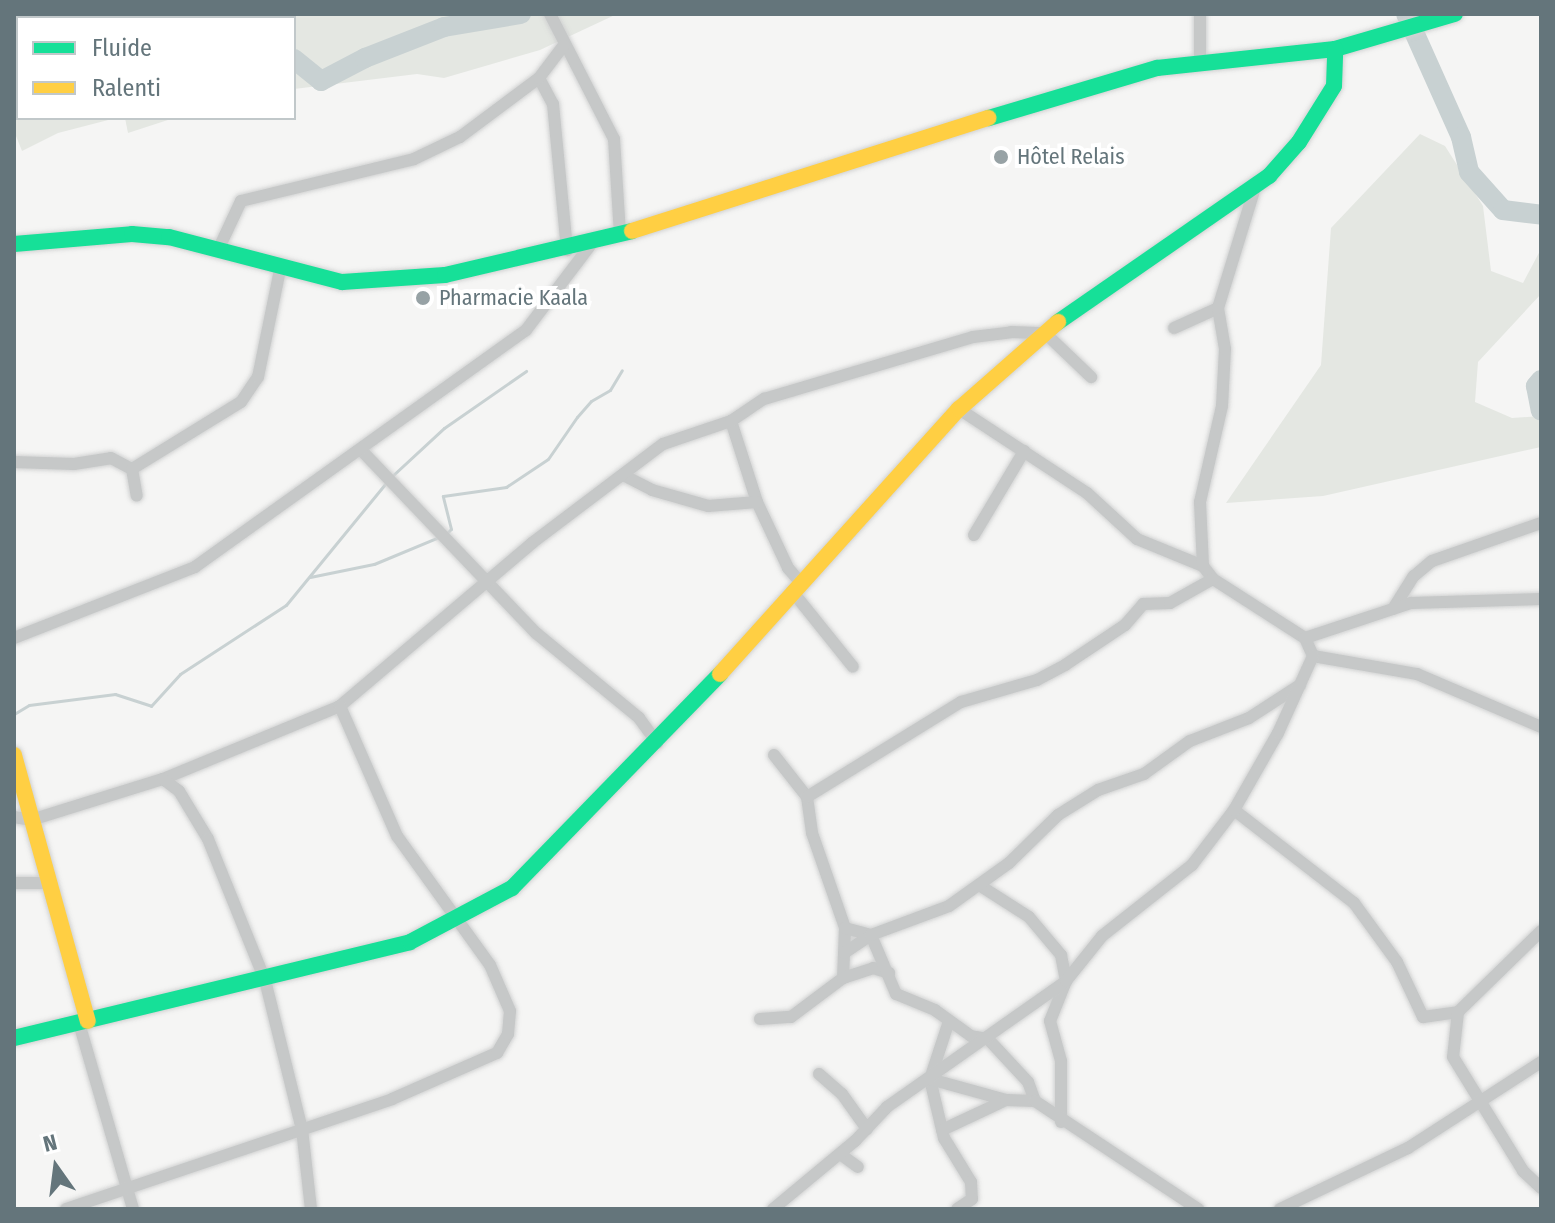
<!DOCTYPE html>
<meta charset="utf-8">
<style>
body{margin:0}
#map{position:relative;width:1555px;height:1223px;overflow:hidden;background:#f5f5f4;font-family:"Fira Sans Condensed",sans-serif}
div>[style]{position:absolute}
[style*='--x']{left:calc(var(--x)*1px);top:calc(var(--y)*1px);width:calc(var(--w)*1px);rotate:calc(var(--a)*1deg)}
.green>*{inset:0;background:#e4e7e2}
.stream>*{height:3px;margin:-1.5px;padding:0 1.5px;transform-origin:1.5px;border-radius:1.5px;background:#c8d1d2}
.river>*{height:20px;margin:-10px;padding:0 10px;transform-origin:10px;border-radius:10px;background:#c8d1d2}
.roads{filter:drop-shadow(0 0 2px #d1d2d2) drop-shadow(0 0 2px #d1d2d2)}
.street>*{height:12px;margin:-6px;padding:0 6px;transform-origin:6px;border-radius:6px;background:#c6c8c8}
.fast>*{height:16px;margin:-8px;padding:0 8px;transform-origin:8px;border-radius:8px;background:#16e098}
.slow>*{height:16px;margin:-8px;padding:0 8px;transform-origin:8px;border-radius:8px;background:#ffcf43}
.dots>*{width:22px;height:22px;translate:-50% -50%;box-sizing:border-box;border:4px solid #fff;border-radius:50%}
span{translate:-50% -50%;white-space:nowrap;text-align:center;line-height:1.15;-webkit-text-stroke:8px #fff;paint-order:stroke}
.poi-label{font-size:22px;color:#64757b}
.left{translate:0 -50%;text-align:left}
.frame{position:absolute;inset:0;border:16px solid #64757b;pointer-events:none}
.legend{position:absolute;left:16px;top:16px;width:280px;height:104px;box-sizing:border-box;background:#fff;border:2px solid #c1c8ca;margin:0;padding:10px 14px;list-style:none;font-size:24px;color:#64757b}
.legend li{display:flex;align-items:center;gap:16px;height:40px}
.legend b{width:40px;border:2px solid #c1c8ca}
.north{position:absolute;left:16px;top:1127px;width:80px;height:80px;-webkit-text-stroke:6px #fff;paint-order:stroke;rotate:346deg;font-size:22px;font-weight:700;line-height:32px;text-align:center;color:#64757b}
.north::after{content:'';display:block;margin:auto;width:28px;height:36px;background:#64757b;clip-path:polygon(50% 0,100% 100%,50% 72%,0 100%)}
</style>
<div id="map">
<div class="green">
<div style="clip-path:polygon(14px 14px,617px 14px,540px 50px,444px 78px,417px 74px,294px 89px,294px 18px,18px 18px,18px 118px,116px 118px,58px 133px,22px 151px,14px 131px)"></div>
<div style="clip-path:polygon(125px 118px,174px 118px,128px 133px)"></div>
<div style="clip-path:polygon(1420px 134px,1445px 146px,1483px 206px,1491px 271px,1523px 283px,1541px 249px,1541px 294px,1478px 362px,1475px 402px,1512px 418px,1541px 416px,1541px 447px,1323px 496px,1226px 503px,1321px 365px,1331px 228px)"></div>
</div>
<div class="stream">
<div style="--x:391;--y:477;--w:72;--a:-42.8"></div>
<div style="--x:444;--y:428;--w:100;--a:-34.8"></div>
<div style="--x:446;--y:534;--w:7;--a:-45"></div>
<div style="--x:451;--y:529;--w:34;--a:-104"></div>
<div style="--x:443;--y:496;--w:64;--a:-8.1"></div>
<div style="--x:506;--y:487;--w:50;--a:-33.7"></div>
<div style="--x:548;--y:459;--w:51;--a:-55.4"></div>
<div style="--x:577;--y:417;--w:21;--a:-49"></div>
<div style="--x:591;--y:401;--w:22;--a:-30"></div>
<div style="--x:610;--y:390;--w:23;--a:-59"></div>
<div style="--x:310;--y:577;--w:65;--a:-11.5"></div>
<div style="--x:374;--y:564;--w:70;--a:-22.6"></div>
<div style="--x:14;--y:714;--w:17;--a:-31"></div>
<div style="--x:29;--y:705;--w:87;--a:-7.3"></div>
<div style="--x:115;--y:694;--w:38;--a:18"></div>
<div style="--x:151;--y:706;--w:43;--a:-47.8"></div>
<div style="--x:180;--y:674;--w:126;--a:-33.1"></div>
<div style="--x:286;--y:605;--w:158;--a:-50.7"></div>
</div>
<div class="river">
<div style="--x:19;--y:14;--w:4;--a:76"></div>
<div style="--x:1406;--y:14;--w:135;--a:65.9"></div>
<div style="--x:1461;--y:137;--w:36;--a:77"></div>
<div style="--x:1469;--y:172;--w:51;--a:48.2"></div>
<div style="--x:1503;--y:210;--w:38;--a:7"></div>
<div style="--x:294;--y:59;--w:35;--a:39"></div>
<div style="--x:321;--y:81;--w:50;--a:-27.6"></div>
<div style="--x:365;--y:58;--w:85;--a:-21.4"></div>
<div style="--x:444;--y:27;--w:78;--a:-9.6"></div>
<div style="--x:1541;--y:380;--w:8;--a:130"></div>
<div style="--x:1536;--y:386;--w:25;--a:79"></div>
</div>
<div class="roads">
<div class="street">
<div style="--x:550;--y:14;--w:140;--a:62.9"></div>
<div style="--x:614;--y:139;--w:96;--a:86.4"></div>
<div style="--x:1200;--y:14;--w:50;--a:90"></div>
<div style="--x:539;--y:78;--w:30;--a:62"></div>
<div style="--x:553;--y:104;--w:147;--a:84.5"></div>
<div style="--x:219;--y:248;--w:52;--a:-64.9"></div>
<div style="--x:241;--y:201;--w:178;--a:-13.6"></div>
<div style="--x:414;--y:159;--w:51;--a:-25.6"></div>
<div style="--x:460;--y:137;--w:99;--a:-36.8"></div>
<div style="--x:539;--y:78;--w:41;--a:-52.9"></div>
<div style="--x:1174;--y:328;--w:48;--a:-24.4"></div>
<div style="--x:959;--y:409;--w:153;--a:33.3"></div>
<div style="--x:1087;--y:493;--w:68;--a:42.6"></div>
<div style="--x:1137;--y:539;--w:71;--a:22.2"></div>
<div style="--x:1203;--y:566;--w:16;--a:52"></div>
<div style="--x:1213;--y:579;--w:109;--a:32.7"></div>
<div style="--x:1305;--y:638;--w:20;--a:66"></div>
<div style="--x:1313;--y:656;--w:106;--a:9.8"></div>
<div style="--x:1417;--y:674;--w:135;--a:23.1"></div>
<div style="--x:731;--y:421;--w:85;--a:72.2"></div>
<div style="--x:757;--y:502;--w:73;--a:64.8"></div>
<div style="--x:788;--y:568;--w:18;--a:49"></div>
<div style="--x:361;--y:450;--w:253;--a:46.3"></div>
<div style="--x:536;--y:633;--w:134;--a:39.5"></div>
<div style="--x:639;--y:718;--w:31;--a:54"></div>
<div style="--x:14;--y:462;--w:60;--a:1.9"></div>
<div style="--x:74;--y:464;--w:37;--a:-9"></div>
<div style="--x:111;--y:458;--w:24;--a:28"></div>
<div style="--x:132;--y:469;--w:27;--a:80"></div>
<div style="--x:132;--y:469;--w:128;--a:-31.6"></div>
<div style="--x:241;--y:402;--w:30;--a:-56"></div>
<div style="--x:258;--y:377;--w:114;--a:-78.4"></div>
<div style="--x:623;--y:475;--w:33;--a:27"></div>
<div style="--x:652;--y:490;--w:58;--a:15.9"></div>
<div style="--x:708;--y:506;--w:49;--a:-4.7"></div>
<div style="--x:974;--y:535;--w:98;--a:-59.2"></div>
<div style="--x:1203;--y:566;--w:64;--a:-92.7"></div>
<div style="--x:1200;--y:502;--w:98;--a:-77.1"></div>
<div style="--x:1222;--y:406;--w:57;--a:-87"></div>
<div style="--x:1225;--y:349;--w:42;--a:-99.7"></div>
<div style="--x:1218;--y:308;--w:126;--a:-72.9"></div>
<div style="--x:792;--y:591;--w:97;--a:51.2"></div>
<div style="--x:1393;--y:609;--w:39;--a:-58"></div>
<div style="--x:1414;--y:576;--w:23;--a:-40"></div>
<div style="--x:1432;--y:561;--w:115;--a:-19.2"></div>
<div style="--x:14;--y:638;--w:194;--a:-21.4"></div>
<div style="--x:195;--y:567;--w:407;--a:-35.6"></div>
<div style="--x:526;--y:330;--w:109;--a:-52.8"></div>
<div style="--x:1305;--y:638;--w:112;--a:-18.3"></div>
<div style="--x:1411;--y:603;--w:130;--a:-1.8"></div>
<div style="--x:774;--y:755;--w:53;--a:51.8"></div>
<div style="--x:807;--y:797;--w:36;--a:82"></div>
<div style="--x:812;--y:833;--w:101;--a:70.8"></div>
<div style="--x:163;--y:779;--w:191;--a:-22.4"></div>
<div style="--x:340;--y:706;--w:252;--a:-40.3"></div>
<div style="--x:532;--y:543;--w:164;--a:-37.1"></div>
<div style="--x:663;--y:444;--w:72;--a:-18.7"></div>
<div style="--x:731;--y:421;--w:40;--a:-34"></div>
<div style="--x:764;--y:399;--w:218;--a:-16.5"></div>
<div style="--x:973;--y:337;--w:38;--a:-7"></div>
<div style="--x:1011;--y:332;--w:34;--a:2"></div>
<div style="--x:1045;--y:333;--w:64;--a:43.7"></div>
<div style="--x:807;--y:797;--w:181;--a:-31.7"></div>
<div style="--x:961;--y:702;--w:79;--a:-16.1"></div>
<div style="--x:1037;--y:680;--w:32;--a:-28"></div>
<div style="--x:1065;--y:665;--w:72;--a:-33.7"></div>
<div style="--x:1125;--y:625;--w:28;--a:-49"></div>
<div style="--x:1143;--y:604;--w:27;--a:-2"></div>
<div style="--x:1170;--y:603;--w:49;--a:-29.2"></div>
<div style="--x:1234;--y:810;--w:152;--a:37.8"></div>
<div style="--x:1354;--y:903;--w:73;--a:53.9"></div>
<div style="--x:1397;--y:962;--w:61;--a:64.7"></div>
<div style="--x:1423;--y:1017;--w:35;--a:-8"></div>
<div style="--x:14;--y:817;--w:17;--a:10"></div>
<div style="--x:31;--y:820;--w:138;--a:-17.3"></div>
<div style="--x:163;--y:779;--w:20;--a:37"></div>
<div style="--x:179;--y:791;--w:56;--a:58.9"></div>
<div style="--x:208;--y:839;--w:152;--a:68"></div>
<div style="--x:265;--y:980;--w:154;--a:76.1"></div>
<div style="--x:302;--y:1129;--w:81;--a:83.6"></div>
<div style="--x:14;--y:883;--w:32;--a:0"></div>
<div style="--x:979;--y:885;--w:59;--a:32.6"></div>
<div style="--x:1029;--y:917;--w:50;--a:49.9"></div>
<div style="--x:1061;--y:955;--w:26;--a:79"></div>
<div style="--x:1066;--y:981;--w:43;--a:111.8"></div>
<div style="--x:1050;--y:1021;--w:41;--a:74.6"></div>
<div style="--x:1061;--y:1061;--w:61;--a:90"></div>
<div style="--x:1541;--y:931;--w:116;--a:135.7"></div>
<div style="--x:1458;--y:1012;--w:45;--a:96.3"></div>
<div style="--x:1453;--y:1057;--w:134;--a:58.4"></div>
<div style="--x:1523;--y:1171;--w:25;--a:43"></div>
<div style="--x:843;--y:978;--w:50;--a:-87.7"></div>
<div style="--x:845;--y:928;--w:27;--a:15"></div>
<div style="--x:871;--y:935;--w:32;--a:146"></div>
<div style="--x:760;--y:1019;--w:31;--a:-4"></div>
<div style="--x:791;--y:1017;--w:65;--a:-36.9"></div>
<div style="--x:843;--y:978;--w:32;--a:-18"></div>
<div style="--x:873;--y:968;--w:17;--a:17"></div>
<div style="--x:949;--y:1021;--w:61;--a:108.1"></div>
<div style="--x:930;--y:1079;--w:61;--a:76.7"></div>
<div style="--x:944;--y:1138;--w:52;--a:58.5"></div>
<div style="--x:971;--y:1182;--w:17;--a:87"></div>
<div style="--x:972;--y:1199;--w:18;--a:146"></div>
<div style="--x:79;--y:1023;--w:194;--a:73.8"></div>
<div style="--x:819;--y:1074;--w:30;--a:41"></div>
<div style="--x:842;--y:1094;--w:43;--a:54.5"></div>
<div style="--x:930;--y:1079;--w:79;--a:15.4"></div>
<div style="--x:1035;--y:1101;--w:20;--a:-110"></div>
<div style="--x:1028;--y:1082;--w:59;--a:-132.9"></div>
<div style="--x:988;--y:1039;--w:17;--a:-170"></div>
<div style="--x:971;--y:1036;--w:44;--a:-144.2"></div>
<div style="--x:935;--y:1010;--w:42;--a:-157.7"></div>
<div style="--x:896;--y:994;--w:64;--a:-113"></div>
<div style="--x:871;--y:935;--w:83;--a:-20.4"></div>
<div style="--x:949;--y:906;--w:74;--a:-35.6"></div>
<div style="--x:1009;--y:863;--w:69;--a:-44.4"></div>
<div style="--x:1058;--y:815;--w:47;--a:-32"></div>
<div style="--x:1098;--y:790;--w:49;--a:-19.2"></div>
<div style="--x:1144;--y:774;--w:57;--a:-35.7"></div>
<div style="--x:1190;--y:741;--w:63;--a:-21.3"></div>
<div style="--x:1249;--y:718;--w:61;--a:-32.9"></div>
<div style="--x:942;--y:1130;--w:71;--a:-25.1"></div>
<div style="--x:1006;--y:1100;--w:29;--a:2"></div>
<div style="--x:1035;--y:1101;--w:196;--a:33.5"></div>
<div style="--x:840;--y:1154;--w:22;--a:36"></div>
<div style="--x:66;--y:1209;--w:344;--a:-18.6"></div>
<div style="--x:392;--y:1099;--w:115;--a:-23.7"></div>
<div style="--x:497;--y:1053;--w:22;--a:-60"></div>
<div style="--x:508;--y:1034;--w:23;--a:-85"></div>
<div style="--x:510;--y:1011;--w:50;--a:-113.5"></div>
<div style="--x:490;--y:965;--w:159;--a:-125.8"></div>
<div style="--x:397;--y:836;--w:142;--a:-113.7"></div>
<div style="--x:773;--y:1209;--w:107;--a:-39.7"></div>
<div style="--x:855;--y:1141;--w:47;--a:-46.7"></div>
<div style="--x:887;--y:1107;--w:219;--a:-35.1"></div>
<div style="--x:1066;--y:981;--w:58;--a:-51.3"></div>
<div style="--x:1102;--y:936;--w:115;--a:-38.3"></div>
<div style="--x:1192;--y:865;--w:69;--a:-52.6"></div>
<div style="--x:1234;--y:810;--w:89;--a:-60.3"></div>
<div style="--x:1278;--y:733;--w:85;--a:-65.6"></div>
<div style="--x:1280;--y:1209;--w:142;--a:-25.5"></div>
<div style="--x:1408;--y:1148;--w:158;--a:-32.9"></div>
</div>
<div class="fast">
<div style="--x:989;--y:118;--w:175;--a:-16.6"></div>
<div style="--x:1157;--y:68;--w:179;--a:-6.1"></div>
<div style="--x:1335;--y:49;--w:125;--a:-16.3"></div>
<div style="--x:14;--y:244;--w:118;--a:-4.8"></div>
<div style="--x:132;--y:234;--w:37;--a:5"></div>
<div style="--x:169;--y:237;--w:179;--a:14.6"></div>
<div style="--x:342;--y:282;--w:103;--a:-3.9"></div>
<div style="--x:445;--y:275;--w:192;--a:-13.2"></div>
<div style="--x:1058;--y:322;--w:257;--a:-34.7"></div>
<div style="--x:1269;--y:176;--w:45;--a:-48.6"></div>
<div style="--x:1299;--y:142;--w:66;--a:-58"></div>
<div style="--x:1334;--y:86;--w:37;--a:-88"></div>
<div style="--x:14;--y:1038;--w:407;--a:-13.6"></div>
<div style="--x:410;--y:942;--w:115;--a:-27.9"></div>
<div style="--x:512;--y:888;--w:298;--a:-45.8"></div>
</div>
<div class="slow">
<div style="--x:632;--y:231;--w:374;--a:-17.6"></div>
<div style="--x:720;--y:674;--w:357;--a:-48"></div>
<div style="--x:959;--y:409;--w:132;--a:-41.3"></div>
<div style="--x:14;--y:755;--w:276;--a:74.5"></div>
</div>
</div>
<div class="dots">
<div style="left:1001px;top:157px;background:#97a2a5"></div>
<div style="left:423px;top:298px;background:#97a2a5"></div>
</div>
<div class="poi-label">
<span class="left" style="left:1017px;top:157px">Hôtel Relais</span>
<span class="left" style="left:439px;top:298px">Pharmacie Kaala</span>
</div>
<div class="frame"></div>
<ul class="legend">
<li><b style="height:10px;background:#16e098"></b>Fluide</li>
<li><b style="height:10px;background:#ffcf43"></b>Ralenti</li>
</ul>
<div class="north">N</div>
</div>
